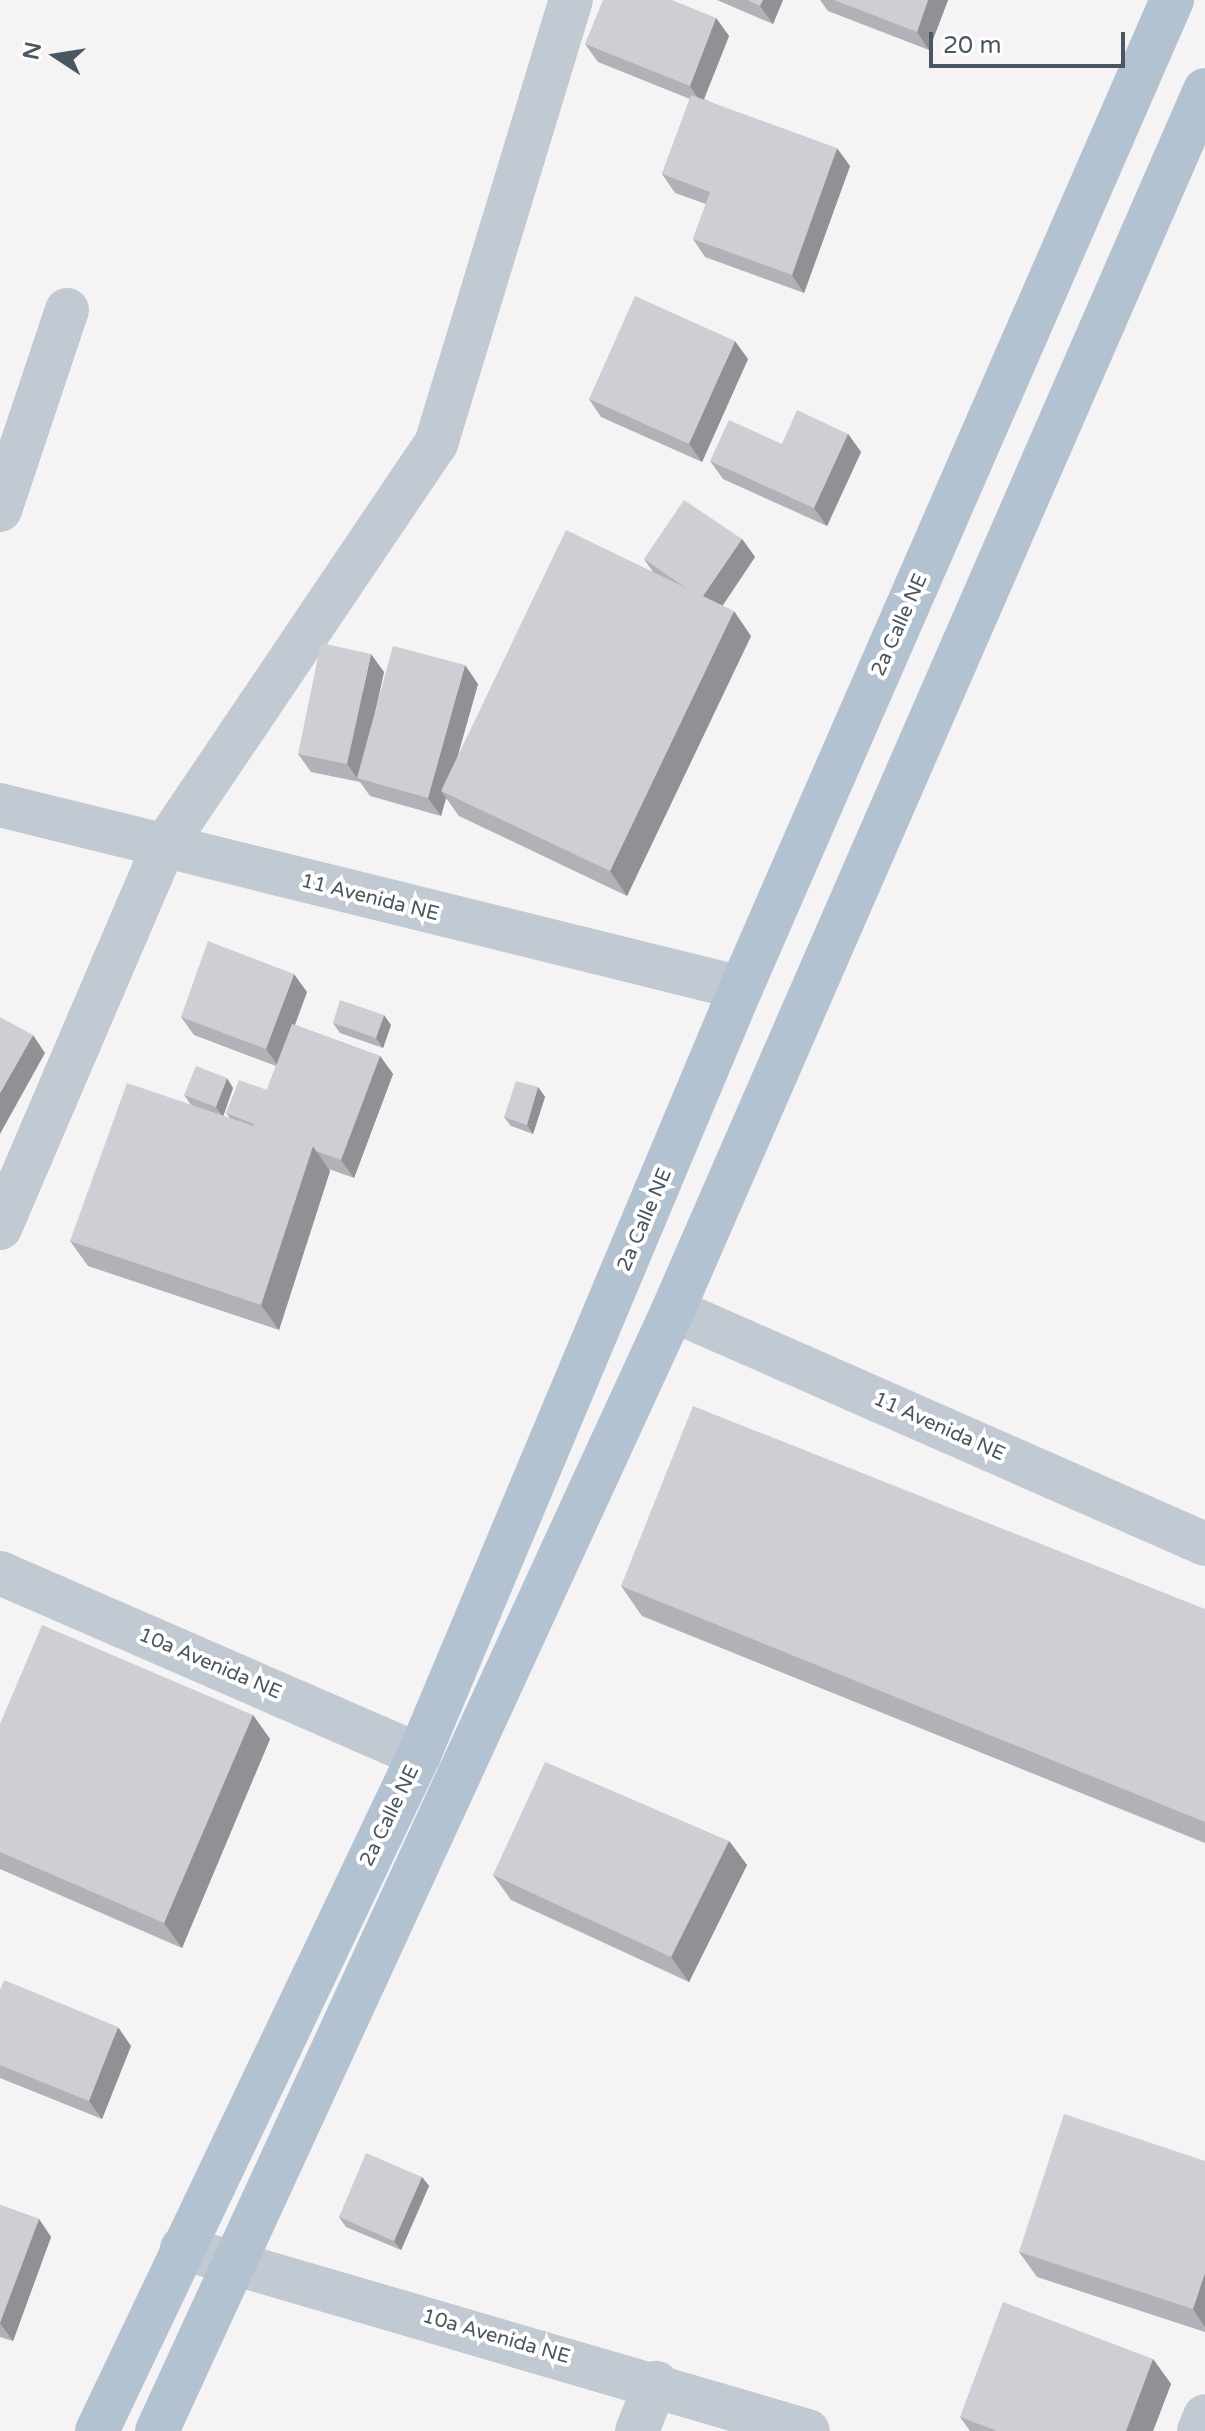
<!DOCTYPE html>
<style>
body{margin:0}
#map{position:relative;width:1205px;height:2431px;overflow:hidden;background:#f5f3f3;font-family:"Varela Round",sans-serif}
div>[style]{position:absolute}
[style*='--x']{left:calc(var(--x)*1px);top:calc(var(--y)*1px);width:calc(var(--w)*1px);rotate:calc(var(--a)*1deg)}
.minor>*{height:44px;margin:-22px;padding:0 22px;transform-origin:22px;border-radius:22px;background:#c1cad2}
.major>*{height:44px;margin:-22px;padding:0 22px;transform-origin:22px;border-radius:22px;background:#b3c2d1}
.wall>*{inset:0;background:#b0b2b7}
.shaded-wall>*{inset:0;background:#909195}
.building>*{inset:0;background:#cdcfd5}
span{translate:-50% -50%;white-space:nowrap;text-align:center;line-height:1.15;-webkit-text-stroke:8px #fff;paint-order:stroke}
.street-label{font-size:20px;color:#4a5661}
.north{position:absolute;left:16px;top:16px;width:80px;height:80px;-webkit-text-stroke:6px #fff;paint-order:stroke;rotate:282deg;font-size:22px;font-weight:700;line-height:32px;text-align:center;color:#4a5661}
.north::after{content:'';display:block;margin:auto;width:28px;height:36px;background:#4a5661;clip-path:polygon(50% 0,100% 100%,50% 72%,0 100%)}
.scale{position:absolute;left:929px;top:32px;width:196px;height:36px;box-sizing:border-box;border:4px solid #4a5661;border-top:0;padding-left:10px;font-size:24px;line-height:28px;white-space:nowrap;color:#4a5661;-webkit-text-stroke:6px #fff;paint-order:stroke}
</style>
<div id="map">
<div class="minor">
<div style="--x:0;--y:510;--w:211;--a:-71.5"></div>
<div style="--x:0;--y:805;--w:763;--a:13.87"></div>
<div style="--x:0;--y:1228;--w:413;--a:-66.8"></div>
<div style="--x:163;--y:848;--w:488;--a:-56"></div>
<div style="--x:436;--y:444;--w:464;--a:-73.1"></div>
<div style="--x:673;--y:1310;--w:581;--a:23.74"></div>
<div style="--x:0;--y:1573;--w:457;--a:23.5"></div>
<div style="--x:182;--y:2248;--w:652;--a:16.3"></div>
<div style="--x:637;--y:2431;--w:52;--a:-68.4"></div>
<div style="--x:1199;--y:2431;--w:16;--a:-68"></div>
</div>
<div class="major">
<div style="--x:97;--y:2431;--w:749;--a:-64.53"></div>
<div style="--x:419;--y:1755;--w:832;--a:-67.23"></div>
<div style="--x:741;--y:988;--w:1078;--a:-66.43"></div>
<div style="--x:157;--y:2431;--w:1234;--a:-65.28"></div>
<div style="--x:673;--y:1310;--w:1331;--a:-66.44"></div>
</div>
<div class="wall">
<div style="clip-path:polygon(717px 0,783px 0,773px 24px)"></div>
<div style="clip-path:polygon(820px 0,948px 0,929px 50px,828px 11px)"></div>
<div style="clip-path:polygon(716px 18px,729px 36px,704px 99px,850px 166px,804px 293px,705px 257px,693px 239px,706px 204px,675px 193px,662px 174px,690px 99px,598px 62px,585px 44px)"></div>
<div style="clip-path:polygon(748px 359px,702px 462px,601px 417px,589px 399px)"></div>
<div style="clip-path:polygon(848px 434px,861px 452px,827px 526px,723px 479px,710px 461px)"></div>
<div style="clip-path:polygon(742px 539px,755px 557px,722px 606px,751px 636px,627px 896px,459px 816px,446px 798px,441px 816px,370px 796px,360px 782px,311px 772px,298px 754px,384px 672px,376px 710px,478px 684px,457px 758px,653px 572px,644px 559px)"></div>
<div style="clip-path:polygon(307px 992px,295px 1025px,380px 1056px,393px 1074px,354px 1178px,329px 1169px,330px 1171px,279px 1330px,88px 1266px,70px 1241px,191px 1105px,184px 1095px,233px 1088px,223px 1116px,230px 1118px,226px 1113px,267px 1090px,276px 1066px,194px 1035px,181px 1017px)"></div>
<div style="clip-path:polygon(333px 1023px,391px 1025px,383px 1048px,340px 1033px)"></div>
<div style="clip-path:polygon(538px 1087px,545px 1097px,533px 1134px,511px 1126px,504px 1117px)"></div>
<div style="clip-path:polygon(621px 1586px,1205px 1609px,1205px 1843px,642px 1616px)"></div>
<div style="clip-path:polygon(253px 1715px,270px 1739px,182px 1948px,0 1869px,0 1724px)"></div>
<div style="clip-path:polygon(729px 1841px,747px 1865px,689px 1982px,511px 1900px,493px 1875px)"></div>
<div style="clip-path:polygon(0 1990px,131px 2046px,102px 2119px,0 2078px)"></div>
<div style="clip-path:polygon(1205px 2161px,1205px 2332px,1037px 2277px,1019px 2252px)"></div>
<div style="clip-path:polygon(422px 2177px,429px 2186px,401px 2250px,346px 2227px,339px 2217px)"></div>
<div style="clip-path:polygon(0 2205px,39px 2219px,51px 2237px,13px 2341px,0 2337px)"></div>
<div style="clip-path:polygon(1153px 2359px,1171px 2384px,1153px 2431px,970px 2431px,960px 2417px)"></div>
</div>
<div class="shaded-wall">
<div style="clip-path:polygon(763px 0,783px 0,773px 24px,760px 6px)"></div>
<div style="clip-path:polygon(928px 0,948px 0,929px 50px,917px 32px)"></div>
<div style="clip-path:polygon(716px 18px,729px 36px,702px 104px,690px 86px)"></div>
<div style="clip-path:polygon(837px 148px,850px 166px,804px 293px,792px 275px)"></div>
<div style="clip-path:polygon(735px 341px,748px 359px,702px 462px,689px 444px)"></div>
<div style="clip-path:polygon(848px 434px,861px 452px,827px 526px,814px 508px)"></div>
<div style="clip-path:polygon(742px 539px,755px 557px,715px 617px,702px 598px)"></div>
<div style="clip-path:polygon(734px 611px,751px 636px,627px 896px,610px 871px)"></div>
<div style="clip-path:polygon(371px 654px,384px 672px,360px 779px,357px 778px,360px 782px,347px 764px)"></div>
<div style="clip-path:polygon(465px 665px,478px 684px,447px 794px,441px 791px,446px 798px,441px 816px,428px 798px)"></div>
<div style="clip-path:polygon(294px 974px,307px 992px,279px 1067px,266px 1049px)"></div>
<div style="clip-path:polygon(384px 1015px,391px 1025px,383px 1048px,376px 1038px)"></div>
<div style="clip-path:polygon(33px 1035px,45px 1053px,0 1134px,0 1093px)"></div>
<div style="clip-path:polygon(380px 1056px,393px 1074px,354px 1178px,341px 1160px)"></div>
<div style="clip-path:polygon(227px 1078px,233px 1088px,223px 1117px,216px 1107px)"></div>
<div style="clip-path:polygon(538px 1087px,545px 1097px,533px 1134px,527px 1125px)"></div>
<div style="clip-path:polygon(313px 1146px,330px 1171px,279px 1330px,261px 1305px)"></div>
<div style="clip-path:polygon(253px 1715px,270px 1739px,182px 1948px,164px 1923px)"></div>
<div style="clip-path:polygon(729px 1841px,747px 1865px,689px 1982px,671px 1957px)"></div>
<div style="clip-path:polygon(118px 2027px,131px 2046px,102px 2119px,89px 2101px)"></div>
<div style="clip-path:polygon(422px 2177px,429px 2186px,401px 2250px,394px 2241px)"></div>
<div style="clip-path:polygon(39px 2219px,51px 2237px,13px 2341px,0 2323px)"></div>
<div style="clip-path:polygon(1205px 2273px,1205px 2327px,1193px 2309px)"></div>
<div style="clip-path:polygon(1153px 2359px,1171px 2384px,1153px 2431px,1126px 2431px)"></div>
</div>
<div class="building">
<div style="clip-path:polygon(603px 0,672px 0,716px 18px,690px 86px,585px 44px)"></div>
<div style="clip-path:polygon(747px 0,763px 0,760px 6px)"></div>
<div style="clip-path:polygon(834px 0,928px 0,917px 32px)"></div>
<div style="clip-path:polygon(691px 95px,837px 148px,792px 275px,693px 239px,710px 192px,662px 174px)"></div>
<div style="clip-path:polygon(635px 296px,735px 341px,689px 444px,589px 399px)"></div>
<div style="clip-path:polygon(797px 410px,848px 434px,814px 508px,710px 461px,729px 420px,782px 444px)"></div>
<div style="clip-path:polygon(684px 500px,742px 539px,703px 596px,689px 590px,644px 559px)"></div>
<div style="clip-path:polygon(566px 530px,734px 611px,610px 871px,441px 791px)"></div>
<div style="clip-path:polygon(321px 643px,371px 654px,347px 764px,298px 754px)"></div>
<div style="clip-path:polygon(393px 646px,465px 665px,428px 798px,357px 778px)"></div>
<div style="clip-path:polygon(208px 941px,294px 974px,266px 1049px,181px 1017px)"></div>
<div style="clip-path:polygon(340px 1000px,384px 1015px,376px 1038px,333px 1023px)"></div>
<div style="clip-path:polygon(0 1017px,33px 1035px,0 1093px)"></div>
<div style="clip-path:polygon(292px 1024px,380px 1056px,341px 1160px,316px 1151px,313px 1146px,253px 1126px)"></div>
<div style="clip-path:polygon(196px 1066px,227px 1078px,216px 1107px,184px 1095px)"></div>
<div style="clip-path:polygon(239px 1080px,267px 1090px,254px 1124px,226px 1113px)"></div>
<div style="clip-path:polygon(516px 1081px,538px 1087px,527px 1125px,504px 1117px)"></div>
<div style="clip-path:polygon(127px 1083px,313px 1146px,261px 1305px,70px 1241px)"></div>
<div style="clip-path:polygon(693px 1406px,1205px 1609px,1205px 1822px,621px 1586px)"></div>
<div style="clip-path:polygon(42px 1625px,253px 1715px,164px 1923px,0 1852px,0 1724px)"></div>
<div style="clip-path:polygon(545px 1762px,729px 1841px,671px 1957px,493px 1875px)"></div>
<div style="clip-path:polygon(4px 1980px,118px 2027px,89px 2101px,0 2065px,0 1990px)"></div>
<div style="clip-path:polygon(1064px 2114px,1205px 2161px,1205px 2273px,1193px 2309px,1019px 2252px)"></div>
<div style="clip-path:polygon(366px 2153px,422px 2177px,394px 2241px,339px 2217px)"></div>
<div style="clip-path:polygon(0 2205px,39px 2219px,0 2323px)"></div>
<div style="clip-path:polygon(1003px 2302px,1153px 2359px,1126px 2431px,997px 2431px,960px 2417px)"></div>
</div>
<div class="street-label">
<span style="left:900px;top:625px;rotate:-66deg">2a Calle NE</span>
<span style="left:370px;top:898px;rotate:14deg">11 Avenida NE</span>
<span style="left:645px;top:1220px;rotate:-67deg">2a Calle NE</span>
<span style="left:939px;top:1427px;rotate:24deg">11 Avenida NE</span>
<span style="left:210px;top:1664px;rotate:23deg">10a Avenida NE</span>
<span style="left:390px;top:1816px;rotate:-64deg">2a Calle NE</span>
<span style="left:496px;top:2337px;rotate:16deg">10a Avenida NE</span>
</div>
<div class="north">N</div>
<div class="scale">20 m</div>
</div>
